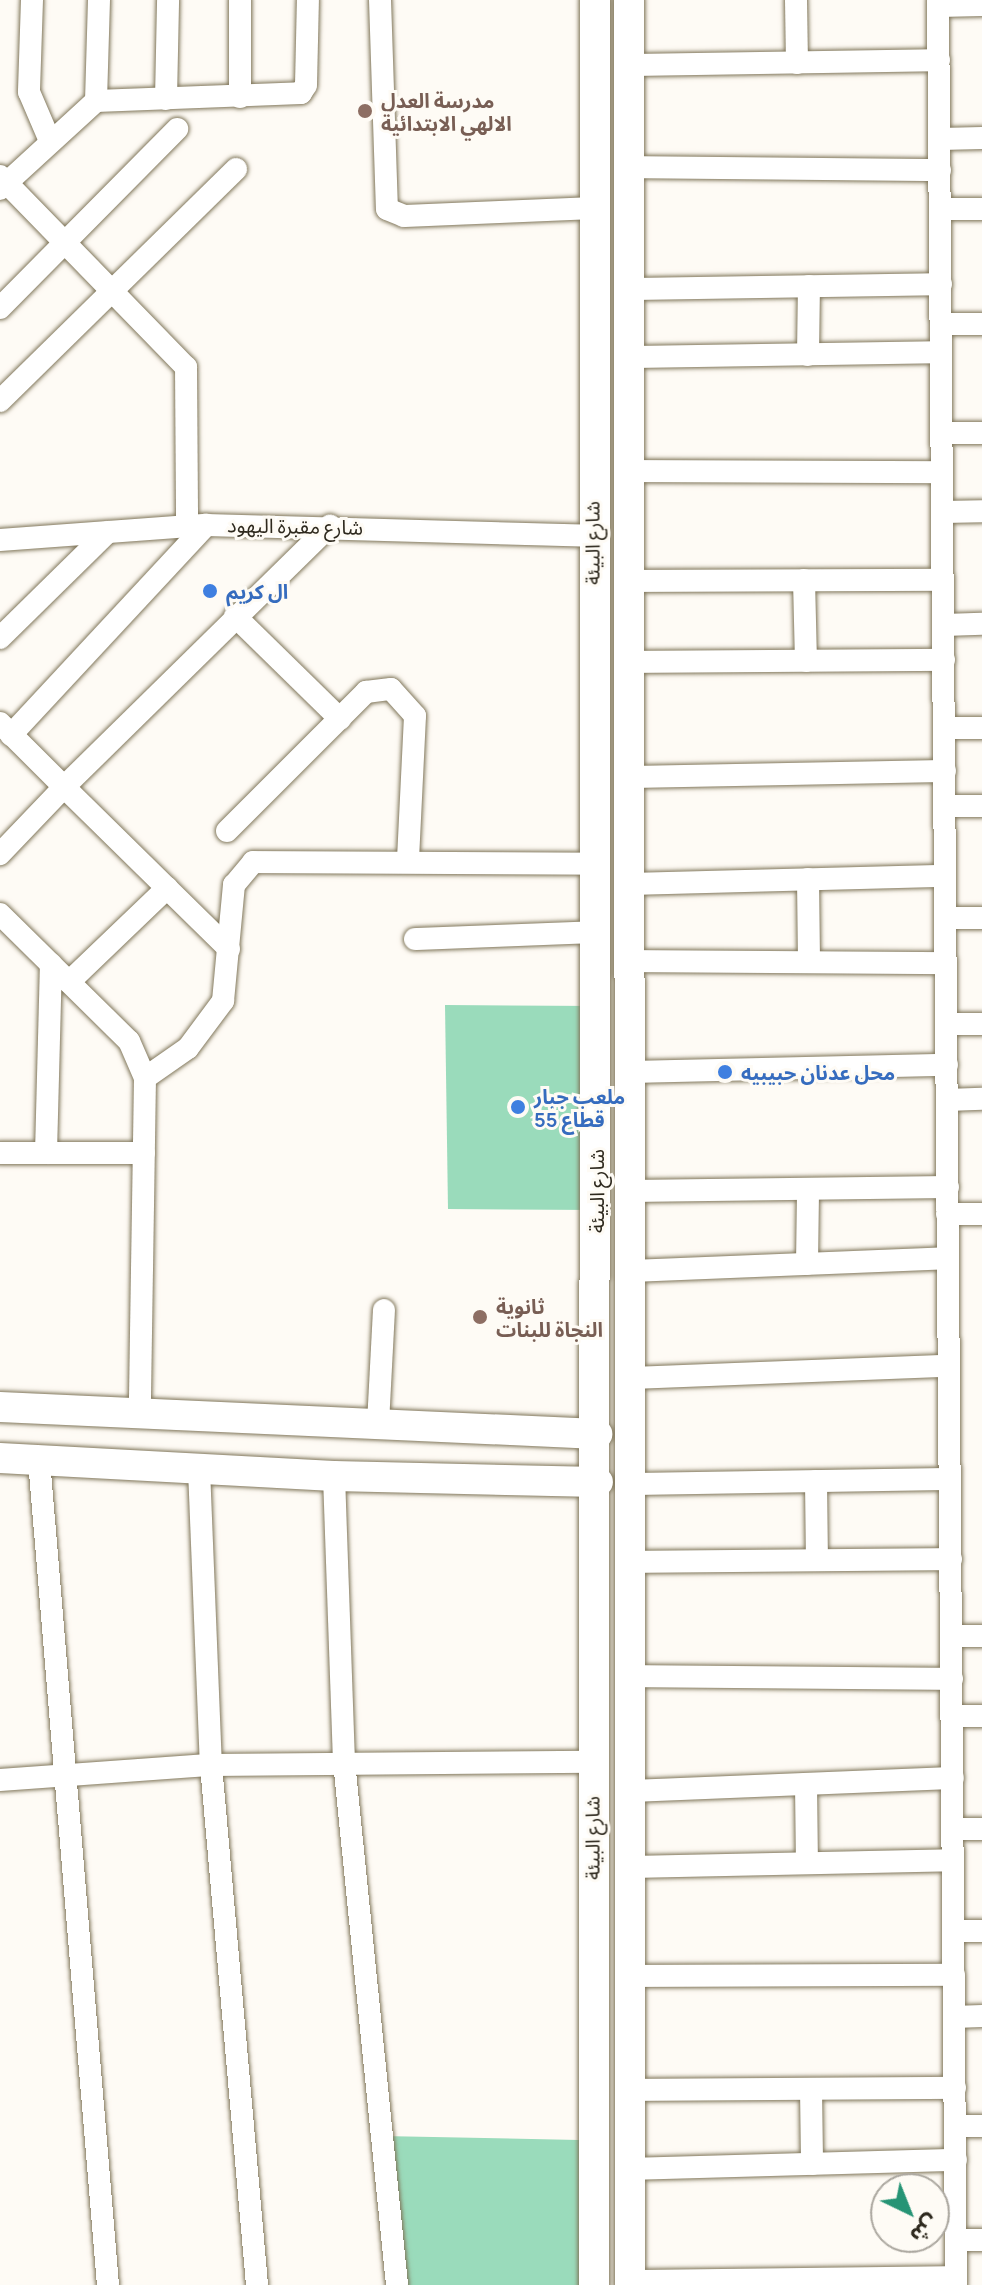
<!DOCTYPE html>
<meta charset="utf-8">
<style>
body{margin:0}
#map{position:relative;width:982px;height:2285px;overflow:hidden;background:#fefbf5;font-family:Manrope,"Noto Sans Arabic",sans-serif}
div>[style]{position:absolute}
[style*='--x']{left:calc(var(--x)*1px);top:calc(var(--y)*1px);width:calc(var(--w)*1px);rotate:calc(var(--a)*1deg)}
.green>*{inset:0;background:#9adbbb}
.roads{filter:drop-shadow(0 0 2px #81775b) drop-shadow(0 0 2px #81775b)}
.street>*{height:22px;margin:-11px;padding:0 11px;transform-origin:11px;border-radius:11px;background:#fff}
.secondary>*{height:30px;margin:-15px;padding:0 15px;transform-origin:15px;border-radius:15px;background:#fff}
.dots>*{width:22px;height:22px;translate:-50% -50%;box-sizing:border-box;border:4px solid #fefbf5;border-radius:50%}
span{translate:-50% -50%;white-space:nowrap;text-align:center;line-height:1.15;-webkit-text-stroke:6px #fefbf5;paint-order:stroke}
.education-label{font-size:20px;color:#785e54;font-weight:700}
.left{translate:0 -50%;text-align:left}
.street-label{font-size:20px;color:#2e291e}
.shop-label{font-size:20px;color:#366cbe;font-weight:700}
.north{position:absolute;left:870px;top:2173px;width:80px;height:80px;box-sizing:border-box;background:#fefbf5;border:2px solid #aba79f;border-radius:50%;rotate:137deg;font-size:22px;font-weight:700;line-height:32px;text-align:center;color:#2e291e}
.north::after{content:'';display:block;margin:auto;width:28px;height:36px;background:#269475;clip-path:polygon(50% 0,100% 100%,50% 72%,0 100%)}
</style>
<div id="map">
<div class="green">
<div style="clip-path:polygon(445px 1005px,596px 1006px,596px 1210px,448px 1209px)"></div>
<div style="clip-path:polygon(382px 2136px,579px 2140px,579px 2285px,398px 2285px)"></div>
</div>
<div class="roads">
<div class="street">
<div style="--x:32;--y:0;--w:92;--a:91.9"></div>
<div style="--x:29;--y:92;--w:53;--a:66.8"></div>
<div style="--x:380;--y:0;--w:209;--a:88.1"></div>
<div style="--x:387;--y:209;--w:18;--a:22"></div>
<div style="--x:404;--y:216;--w:191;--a:-2.4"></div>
<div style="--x:796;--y:0;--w:63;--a:89.1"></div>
<div style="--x:938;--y:0;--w:2285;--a:89.55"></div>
<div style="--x:939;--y:6;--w:43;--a:-1.3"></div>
<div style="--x:628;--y:65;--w:311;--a:-0.9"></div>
<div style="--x:240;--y:97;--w:97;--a:-90"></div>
<div style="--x:166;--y:99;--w:99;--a:-88.8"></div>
<div style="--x:96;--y:101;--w:101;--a:-88.3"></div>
<div style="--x:940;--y:139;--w:42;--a:-1.4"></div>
<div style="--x:629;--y:167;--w:311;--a:0.6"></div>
<div style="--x:0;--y:176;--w:267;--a:45.8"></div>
<div style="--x:186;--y:367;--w:159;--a:89.6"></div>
<div style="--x:0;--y:189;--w:130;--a:-42.5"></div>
<div style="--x:96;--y:101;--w:205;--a:-2.2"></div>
<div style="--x:301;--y:93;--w:9;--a:-58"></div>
<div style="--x:306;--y:85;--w:85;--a:-88.7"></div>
<div style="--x:940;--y:209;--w:42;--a:0"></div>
<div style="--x:629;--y:289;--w:312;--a:-0.9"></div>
<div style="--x:0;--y:308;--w:252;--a:-45.3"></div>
<div style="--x:941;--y:324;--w:41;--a:0"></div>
<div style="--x:808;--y:355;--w:69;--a:-89.2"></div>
<div style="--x:629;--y:357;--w:312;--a:-0.9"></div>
<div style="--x:0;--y:401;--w:331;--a:-44.5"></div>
<div style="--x:942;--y:433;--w:40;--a:0"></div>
<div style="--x:630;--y:471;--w:312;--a:0.2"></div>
<div style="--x:943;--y:512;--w:39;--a:-1"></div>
<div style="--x:0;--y:540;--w:207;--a:-4.2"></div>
<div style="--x:206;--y:525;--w:385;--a:1.6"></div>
<div style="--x:804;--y:580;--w:81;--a:88.6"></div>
<div style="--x:630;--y:581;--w:313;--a:-0.2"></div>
<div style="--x:235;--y:616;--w:147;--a:44.4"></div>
<div style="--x:944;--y:625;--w:38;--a:-2"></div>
<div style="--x:0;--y:638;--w:151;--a:-44.5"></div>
<div style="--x:630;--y:662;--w:314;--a:-0.4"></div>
<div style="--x:0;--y:723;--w:91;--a:45"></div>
<div style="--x:64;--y:787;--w:93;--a:133.7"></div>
<div style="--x:944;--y:728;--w:38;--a:0"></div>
<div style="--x:11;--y:735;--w:287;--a:-47.1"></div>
<div style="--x:630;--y:777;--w:315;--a:-1.1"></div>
<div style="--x:945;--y:806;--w:37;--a:0"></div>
<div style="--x:227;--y:831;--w:197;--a:-45"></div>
<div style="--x:366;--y:692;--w:25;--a:-7"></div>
<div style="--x:391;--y:689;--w:36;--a:48"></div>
<div style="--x:415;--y:716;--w:143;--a:92.8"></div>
<div style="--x:808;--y:879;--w:83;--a:89.3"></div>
<div style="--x:631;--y:884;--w:314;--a:-1.5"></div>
<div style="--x:0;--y:914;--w:181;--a:44.6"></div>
<div style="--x:129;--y:1041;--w:40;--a:66.6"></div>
<div style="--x:145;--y:1078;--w:335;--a:90.9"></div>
<div style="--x:946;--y:918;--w:36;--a:0"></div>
<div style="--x:415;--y:939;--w:181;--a:-2.2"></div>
<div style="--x:229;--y:949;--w:231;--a:-135.5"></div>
<div style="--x:64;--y:787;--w:373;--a:-44.5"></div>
<div style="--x:631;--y:961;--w:315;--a:0.4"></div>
<div style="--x:69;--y:982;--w:136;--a:-43.8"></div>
<div style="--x:947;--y:1024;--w:35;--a:0"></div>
<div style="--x:631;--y:1072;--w:316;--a:-1.3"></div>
<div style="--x:145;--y:1078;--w:52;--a:-34.9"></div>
<div style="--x:188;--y:1048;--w:59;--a:-53.3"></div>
<div style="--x:223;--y:1001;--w:117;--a:-84.6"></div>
<div style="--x:234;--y:885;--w:30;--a:-50"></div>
<div style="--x:253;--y:862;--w:343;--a:0.3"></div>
<div style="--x:947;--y:1100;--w:35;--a:-2"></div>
<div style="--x:0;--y:1153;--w:144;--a:0"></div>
<div style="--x:46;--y:1153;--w:189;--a:-88.5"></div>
<div style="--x:630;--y:1191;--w:318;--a:-0.7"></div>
<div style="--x:947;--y:1214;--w:35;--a:0"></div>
<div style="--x:807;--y:1264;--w:75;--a:-89.2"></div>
<div style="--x:630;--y:1271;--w:318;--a:-2.3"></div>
<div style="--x:630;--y:1378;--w:319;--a:-2.2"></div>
<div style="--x:378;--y:1424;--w:114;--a:-87"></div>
<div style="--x:39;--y:1460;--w:828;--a:85.22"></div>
<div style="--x:199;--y:1469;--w:296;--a:87.7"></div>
<div style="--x:211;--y:1765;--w:522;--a:84.94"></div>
<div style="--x:334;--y:1476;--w:286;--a:88"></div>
<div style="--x:344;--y:1762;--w:526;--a:84.21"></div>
<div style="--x:816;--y:1481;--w:79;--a:89.3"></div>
<div style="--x:630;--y:1484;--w:320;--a:-0.9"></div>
<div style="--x:630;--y:1562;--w:321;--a:-0.5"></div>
<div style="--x:951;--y:1636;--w:31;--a:0"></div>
<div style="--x:630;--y:1676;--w:322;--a:0.5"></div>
<div style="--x:952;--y:1716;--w:30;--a:0"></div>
<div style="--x:0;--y:1780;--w:212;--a:-4.1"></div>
<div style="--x:211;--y:1765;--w:381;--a:-0.5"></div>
<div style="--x:806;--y:1784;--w:79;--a:89.3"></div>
<div style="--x:630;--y:1791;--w:323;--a:-2.3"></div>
<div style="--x:953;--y:1829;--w:29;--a:0"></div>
<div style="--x:630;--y:1867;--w:323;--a:-1.2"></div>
<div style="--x:954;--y:1931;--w:28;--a:0"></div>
<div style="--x:630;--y:1976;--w:324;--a:-0.2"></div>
<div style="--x:954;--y:2017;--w:28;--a:-2"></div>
<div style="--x:811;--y:2089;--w:75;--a:89.2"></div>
<div style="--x:630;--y:2090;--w:325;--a:-0.4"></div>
<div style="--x:955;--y:2126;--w:27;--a:0"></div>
<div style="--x:630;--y:2169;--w:326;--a:-1.6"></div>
<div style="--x:956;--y:2240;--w:26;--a:0"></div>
<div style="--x:630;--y:2281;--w:326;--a:-0.7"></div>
</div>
<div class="secondary">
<div style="--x:629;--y:0;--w:2285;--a:89.97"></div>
<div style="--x:0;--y:1407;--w:598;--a:2.59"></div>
<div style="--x:0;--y:1458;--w:334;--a:3.1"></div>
<div style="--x:334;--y:1476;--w:264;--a:1.3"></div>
<div style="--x:594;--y:2285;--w:2285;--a:-89.97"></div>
</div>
</div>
<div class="dots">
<div style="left:365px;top:111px;background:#8d6e63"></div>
<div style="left:210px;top:591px;background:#3f7fe0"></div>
<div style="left:725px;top:1072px;background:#3f7fe0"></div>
<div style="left:518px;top:1107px;background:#3f7fe0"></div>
<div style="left:480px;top:1317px;background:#8d6e63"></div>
</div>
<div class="education-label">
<span class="left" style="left:381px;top:112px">مدرسة العدل<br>الالهي الابتدائية</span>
<span class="left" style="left:496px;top:1318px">ثانوية<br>النجاة للبنات</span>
</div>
<div class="street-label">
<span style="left:295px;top:526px;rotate:1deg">شارع مقبرة اليهود</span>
<span style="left:592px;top:543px;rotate:-90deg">شارع البيئة</span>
<span style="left:596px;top:1191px;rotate:-90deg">شارع البيئة</span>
<span style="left:592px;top:1838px;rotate:-90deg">شارع البيئة</span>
</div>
<div class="shop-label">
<span class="left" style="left:226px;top:591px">ال كريم</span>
<span class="left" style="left:741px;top:1072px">محل عدنان حبيبيه</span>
<span class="left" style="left:534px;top:1108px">ملعب جبار<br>قطاع 55</span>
</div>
<div class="north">ش</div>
</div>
